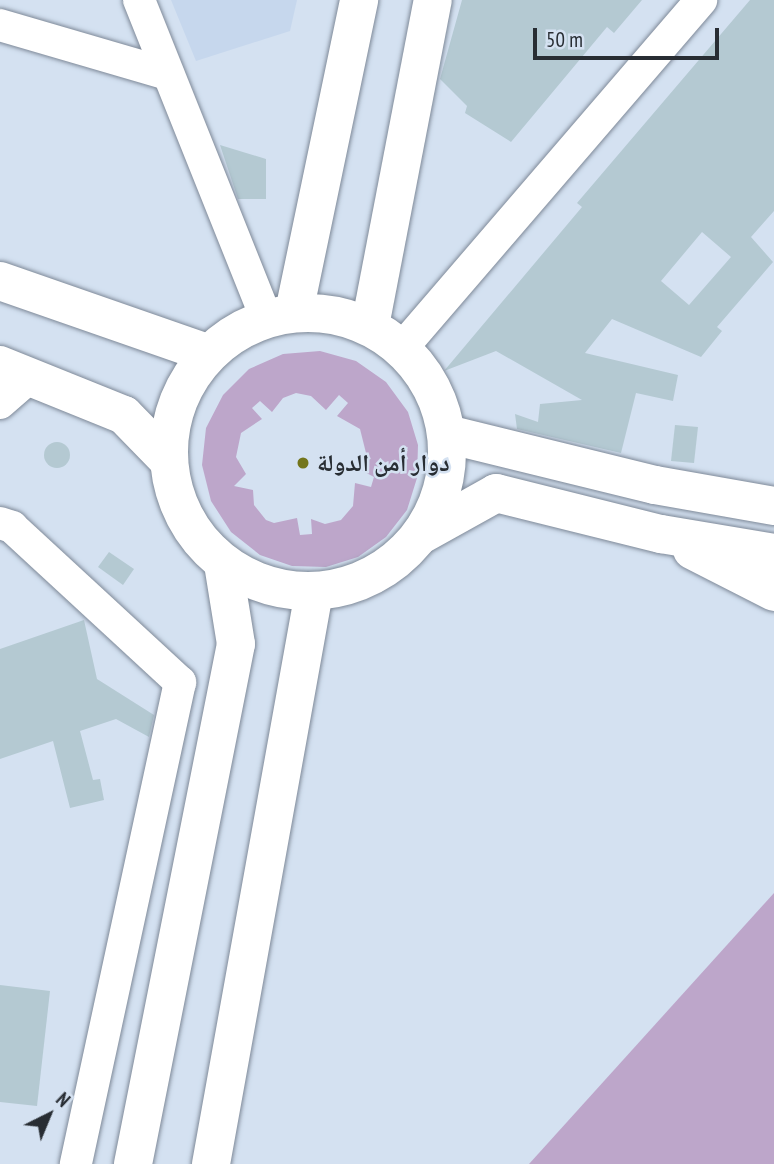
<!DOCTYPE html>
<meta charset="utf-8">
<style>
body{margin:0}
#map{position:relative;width:774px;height:1164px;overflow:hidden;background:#d4e1f1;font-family:"PT Sans Narrow","Noto Naskh Arabic",sans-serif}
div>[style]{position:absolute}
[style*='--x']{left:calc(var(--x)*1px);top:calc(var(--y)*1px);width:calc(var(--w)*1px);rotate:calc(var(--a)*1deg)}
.built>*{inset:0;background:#c6d7ed}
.green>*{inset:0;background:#bda6ca}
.building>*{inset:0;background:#b4c9d2}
.round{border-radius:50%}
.roads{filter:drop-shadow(0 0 2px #7e8998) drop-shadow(0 0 2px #7e8998)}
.minor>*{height:32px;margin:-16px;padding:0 16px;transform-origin:16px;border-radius:16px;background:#fff}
.major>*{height:38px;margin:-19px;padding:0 19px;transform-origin:19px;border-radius:19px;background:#fff}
.major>.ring{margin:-19px;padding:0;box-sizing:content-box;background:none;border:38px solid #fff;border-radius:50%}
.dots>*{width:19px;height:19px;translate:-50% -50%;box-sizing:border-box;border:4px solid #d4e1f1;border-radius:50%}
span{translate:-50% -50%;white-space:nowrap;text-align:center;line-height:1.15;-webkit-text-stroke:5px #d4e1f1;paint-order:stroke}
.poi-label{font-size:24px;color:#282d33;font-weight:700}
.left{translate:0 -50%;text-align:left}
.north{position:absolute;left:14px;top:1080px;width:70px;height:70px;-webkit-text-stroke:5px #d4e1f1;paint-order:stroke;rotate:43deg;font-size:19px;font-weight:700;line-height:28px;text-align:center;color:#282d33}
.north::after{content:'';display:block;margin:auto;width:24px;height:32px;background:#282d33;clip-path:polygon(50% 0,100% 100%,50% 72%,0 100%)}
.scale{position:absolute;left:533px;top:28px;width:186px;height:32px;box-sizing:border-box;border:4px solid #282d33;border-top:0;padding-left:9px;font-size:21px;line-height:24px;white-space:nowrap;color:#282d33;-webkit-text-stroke:5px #d4e1f1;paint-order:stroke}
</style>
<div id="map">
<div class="built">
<div style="clip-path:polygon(171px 0,297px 0,290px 31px,196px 61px)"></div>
</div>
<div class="green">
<div style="clip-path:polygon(evenodd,320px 351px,356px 361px,386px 382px,408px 412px,418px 445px,417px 478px,407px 510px,386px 537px,358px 557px,326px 567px,292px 566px,260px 555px,231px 532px,211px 501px,202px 465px,206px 428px,223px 395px,249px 369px,283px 354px,320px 351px,296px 393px,311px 396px,326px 410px,339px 395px,348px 403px,337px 416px,360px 429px,366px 453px,357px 468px,374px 477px,371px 487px,355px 483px,353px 506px,341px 520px,325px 524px,311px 519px,312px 534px,300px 535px,297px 518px,274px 523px,266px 520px,254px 505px,253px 490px,234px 486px,246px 474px,236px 457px,241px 433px,262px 419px,252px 408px,260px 401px,272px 412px,283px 398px,296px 393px)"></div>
<div style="clip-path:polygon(774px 893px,774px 1164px,529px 1164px)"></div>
</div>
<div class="building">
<div style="clip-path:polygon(462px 0,642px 0,614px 33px,607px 27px,511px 142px,465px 113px,467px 106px,440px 79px)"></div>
<div style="clip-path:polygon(evenodd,750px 0,774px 0,774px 211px,751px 237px,773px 262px,717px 327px,722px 331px,701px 357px,612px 319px,585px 353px,678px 375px,673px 401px,636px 393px,621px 453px,517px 429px,515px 414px,538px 422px,540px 404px,582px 400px,496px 351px,444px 371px,582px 207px,577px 203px,750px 0,702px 232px,731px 257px,689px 305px,661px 281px,702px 232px)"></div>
<div style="clip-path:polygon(220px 145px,266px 159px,266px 199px,238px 199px)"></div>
<div style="clip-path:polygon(675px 425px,698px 427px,694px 463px,671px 461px)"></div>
<div class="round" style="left:44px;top:442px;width:26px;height:26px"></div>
<div style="clip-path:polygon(109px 552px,134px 569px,123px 585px,98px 567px)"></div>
<div style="clip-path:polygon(84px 620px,97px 679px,154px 715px,149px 737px,116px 719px,80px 731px,93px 780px,100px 779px,104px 800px,70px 808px,53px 741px,0 759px,0 649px)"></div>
<div style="clip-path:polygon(0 985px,50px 991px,37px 1106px,0 1102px)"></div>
</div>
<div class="roads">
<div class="minor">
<div style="--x:139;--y:0;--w:342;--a:68.2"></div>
<div style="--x:0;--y:25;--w:175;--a:16.3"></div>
<div style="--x:402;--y:348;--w:459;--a:-49.3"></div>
<div style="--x:0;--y:403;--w:40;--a:-41"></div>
<div style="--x:0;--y:523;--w:13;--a:18"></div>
<div style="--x:12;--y:527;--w:229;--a:42.7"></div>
<div style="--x:180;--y:682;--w:493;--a:102.2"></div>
</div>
<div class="major">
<div style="--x:0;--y:281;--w:219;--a:19.2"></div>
<div style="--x:294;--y:312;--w:319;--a:-78.2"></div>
<div class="ring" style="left:169px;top:313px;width:240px;height:240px"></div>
<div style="--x:370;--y:326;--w:332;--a:-79.1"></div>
<div style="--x:0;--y:365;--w:134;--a:22"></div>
<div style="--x:124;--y:415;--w:62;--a:45.7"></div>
<div style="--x:447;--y:434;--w:214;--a:13.8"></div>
<div style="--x:655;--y:485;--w:121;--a:10"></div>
<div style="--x:421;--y:535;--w:86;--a:-29.2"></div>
<div style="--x:496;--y:493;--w:170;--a:14"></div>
<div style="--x:661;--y:534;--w:115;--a:9.5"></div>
<div style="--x:692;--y:550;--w:92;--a:27.1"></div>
<div style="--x:133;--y:1164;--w:530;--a:-78.8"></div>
<div style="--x:236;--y:644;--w:81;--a:-99.2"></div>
<div style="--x:211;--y:1164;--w:581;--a:-79.79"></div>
</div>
</div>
<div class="dots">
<div style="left:303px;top:463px;background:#73751b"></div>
</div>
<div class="poi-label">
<span class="left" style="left:317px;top:463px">دوار أمن الدولة</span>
</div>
<div class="north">N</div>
<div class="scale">50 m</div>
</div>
